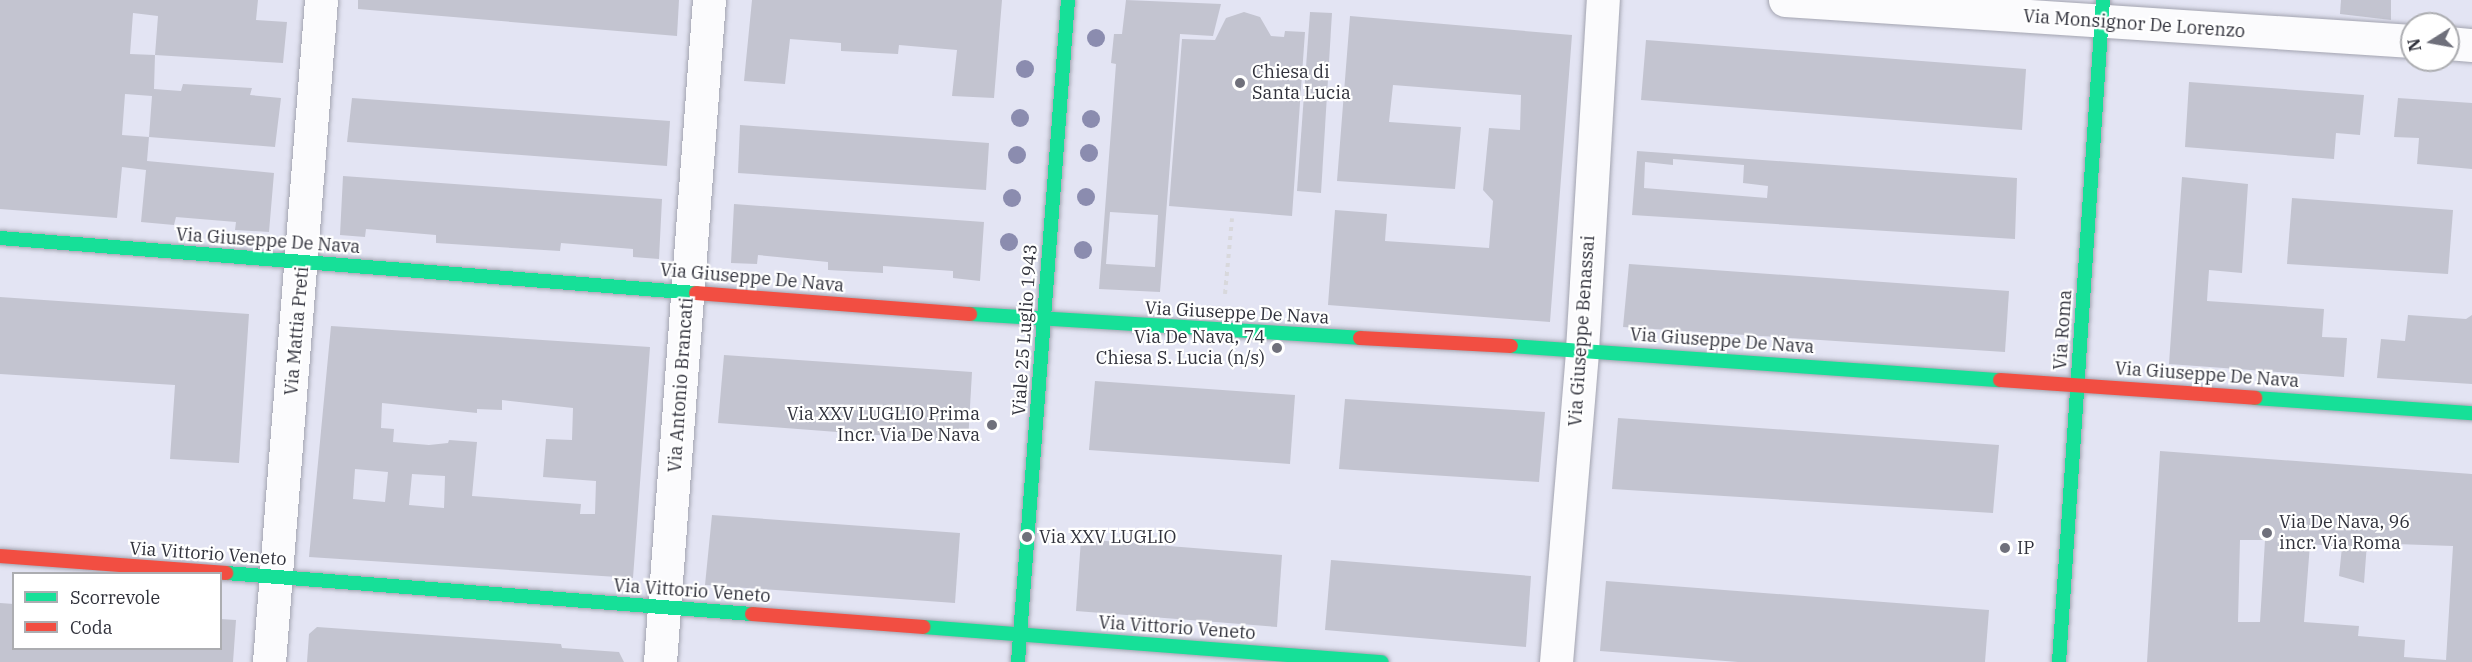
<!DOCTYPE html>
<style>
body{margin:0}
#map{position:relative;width:2472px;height:662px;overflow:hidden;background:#e3e4f3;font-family:"IBM Plex Serif",serif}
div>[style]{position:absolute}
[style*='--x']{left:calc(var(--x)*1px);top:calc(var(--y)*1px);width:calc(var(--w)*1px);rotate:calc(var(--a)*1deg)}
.building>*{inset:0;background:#c3c4d0}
.path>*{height:4px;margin-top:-2px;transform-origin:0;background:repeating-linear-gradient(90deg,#d8d8dc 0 4.5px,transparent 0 9px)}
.roads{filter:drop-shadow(0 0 2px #a3a4b0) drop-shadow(0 0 2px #a3a4b0)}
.street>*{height:33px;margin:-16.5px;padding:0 16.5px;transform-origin:16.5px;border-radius:16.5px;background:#fbfbfd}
.fast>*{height:14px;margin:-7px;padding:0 7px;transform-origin:7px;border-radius:7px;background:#16e098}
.jam>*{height:14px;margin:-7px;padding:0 7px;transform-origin:7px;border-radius:7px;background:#f24e42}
.trees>*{width:18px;height:18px;margin:-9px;border-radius:50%;background:#8b8caf}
.dots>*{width:16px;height:16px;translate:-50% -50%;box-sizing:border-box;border:3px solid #fff;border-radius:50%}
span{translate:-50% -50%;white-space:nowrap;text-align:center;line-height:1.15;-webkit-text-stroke:4.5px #fff;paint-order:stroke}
.street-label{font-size:18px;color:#30313b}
.poi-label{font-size:18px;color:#30313b}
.left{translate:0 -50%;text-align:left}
.right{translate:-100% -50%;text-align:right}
.legend{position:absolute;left:12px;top:572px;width:210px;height:78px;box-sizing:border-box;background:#fff;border:2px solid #acadb1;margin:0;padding:8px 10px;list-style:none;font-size:18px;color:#30313b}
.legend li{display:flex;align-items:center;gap:12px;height:30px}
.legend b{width:30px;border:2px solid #acadb1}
.north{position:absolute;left:2400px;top:12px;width:60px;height:60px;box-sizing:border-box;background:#fff;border:2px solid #acadb1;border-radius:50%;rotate:259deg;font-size:16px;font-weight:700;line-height:24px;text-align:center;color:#30313b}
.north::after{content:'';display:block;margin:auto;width:21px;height:27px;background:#6f707b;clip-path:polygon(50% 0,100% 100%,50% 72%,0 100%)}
</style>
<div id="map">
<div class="building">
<div style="clip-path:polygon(evenodd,0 0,258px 0,256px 20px,287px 22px,283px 63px,155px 55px,154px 89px,181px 91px,183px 84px,252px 88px,250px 95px,281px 98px,275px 147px,149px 137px,152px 96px,125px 94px,122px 135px,149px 137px,147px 161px,274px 173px,269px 232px,235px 230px,236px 222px,176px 217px,174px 225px,141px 222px,146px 170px,122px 167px,117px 218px,0 209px,0 0,133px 13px,158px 16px,155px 55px,130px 54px,133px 13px)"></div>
<div style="clip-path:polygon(358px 0,679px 0,677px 36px,358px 9px)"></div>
<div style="clip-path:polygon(752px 0,1002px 0,994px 98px,952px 96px,957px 50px,899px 45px,898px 54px,841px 51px,841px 43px,790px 39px,785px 84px,744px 81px)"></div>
<div style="clip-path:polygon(evenodd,1126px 0,1221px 4px,1213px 36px,1180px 34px,1160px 292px,1099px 289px,1116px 64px,1111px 63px,1114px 34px,1122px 34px,1126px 0,1110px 212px,1158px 215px,1155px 267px,1106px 264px,1110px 212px)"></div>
<div style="clip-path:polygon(2341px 0,2391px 0,2391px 20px,2340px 14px)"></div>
<div style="clip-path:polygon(1244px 12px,1260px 17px,1271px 36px,1284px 37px,1285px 31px,1305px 32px,1292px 216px,1169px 206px,1182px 39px,1215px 40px,1226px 18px)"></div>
<div style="clip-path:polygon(1310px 12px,1332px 13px,1321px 193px,1297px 191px)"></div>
<div style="clip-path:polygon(1350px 16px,1572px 35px,1550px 322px,1328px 305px,1335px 210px,1387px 214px,1385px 241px,1489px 248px,1493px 201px,1483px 190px,1489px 128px,1520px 130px,1521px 95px,1393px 85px,1389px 122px,1461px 127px,1455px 189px,1337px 181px)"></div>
<div style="clip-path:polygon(1646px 40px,2026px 69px,2022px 130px,1641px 100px)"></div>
<div style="clip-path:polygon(2189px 82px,2364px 95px,2360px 135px,2336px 133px,2334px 159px,2185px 147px)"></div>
<div style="clip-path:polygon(352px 98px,670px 121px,667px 166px,347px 142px)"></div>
<div style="clip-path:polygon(2398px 98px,2472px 103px,2472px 169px,2417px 164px,2419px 138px,2394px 137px)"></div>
<div style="clip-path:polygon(740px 125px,989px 143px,986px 190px,738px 173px)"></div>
<div style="clip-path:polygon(evenodd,1637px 151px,2017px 178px,2015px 239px,1632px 215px,1637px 151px,1673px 159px,1744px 165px,1743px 183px,1768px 186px,1767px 198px,1644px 188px,1645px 162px,1673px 165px,1673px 159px)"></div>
<div style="clip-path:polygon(343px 176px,662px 199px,659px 259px,633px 257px,633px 249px,561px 243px,560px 251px,436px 243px,436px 235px,366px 229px,365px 237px,340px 235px)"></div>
<div style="clip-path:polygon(2182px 177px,2248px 184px,2242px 273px,2209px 270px,2207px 301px,2324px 309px,2322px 337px,2347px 338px,2344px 377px,2169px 364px)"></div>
<div style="clip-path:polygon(2292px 198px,2453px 210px,2448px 274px,2287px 264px)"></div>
<div style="clip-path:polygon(734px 204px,984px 222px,980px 281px,953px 278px,953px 271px,883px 266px,883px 273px,828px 270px,828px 262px,758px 255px,757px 264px,731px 263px)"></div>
<div style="clip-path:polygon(1629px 264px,2009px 291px,2005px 352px,1623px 327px)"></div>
<div style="clip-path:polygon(0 297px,249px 314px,239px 463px,170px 459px,175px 385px,0 374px)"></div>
<div style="clip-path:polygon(2408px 315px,2466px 319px,2472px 315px,2472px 384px,2377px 378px,2381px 339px,2405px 341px)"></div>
<div style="clip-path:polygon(evenodd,331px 326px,650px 347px,633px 578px,309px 557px,331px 326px,502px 400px,573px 408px,572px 440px,546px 439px,543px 477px,596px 481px,595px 514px,580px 514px,581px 504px,472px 496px,477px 442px,449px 440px,448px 443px,429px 445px,393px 442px,394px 429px,381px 428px,382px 403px,477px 413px,477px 409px,502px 410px,502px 400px,331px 326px,355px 469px,388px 472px,385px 502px,353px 499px,355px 469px,331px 326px,412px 474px,445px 476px,444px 508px,409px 505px,412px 474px)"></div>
<div style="clip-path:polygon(724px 355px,972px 372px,968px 442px,718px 423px)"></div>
<div style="clip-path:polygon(1095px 381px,1295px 395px,1290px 464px,1089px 450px)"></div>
<div style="clip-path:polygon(1345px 399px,1545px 412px,1539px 482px,1339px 469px)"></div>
<div style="clip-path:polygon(1618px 418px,1999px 445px,1993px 513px,1612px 489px)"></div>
<div style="clip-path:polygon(evenodd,2160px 451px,2472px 474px,2472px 662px,2147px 662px,2160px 451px,2240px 540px,2265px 540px,2260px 622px,2238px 622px,2240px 540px,2160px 451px,2367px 543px,2453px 546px,2446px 660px,2404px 657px,2405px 640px,2358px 636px,2359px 626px,2304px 622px,2310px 544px,2342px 547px,2339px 576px,2364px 583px,2367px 543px)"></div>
<div style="clip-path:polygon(712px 515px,960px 533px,955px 603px,705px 585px)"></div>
<div style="clip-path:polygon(1081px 539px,1282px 555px,1277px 627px,1076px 611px)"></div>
<div style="clip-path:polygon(1331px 560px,1531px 576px,1526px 647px,1325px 630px)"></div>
<div style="clip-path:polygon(1606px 581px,1989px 610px,1985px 662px,1738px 662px,1600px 651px)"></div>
<div style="clip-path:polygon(0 603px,14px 604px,14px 648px,220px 648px,220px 619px,236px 620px,233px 662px,0 662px)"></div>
<div style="clip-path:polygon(317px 627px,561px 644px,562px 648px,619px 652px,624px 662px,307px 662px,309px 634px)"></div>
</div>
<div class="path">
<div style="--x:1225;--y:294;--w:76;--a:-84.7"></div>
</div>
<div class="roads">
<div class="street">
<div style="--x:1785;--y:0;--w:628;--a:3.74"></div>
<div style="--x:2448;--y:43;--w:24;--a:5"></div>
<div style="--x:269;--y:662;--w:664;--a:-85.51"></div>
<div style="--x:660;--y:662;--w:664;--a:-85.77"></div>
<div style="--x:1556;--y:662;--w:313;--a:-85.2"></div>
<div style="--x:1582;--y:350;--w:351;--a:-86.6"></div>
</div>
<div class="fast">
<div style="--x:0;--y:238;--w:698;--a:4.52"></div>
<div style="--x:970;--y:314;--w:391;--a:3.5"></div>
<div style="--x:1511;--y:346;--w:490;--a:4"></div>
<div style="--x:2255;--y:398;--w:218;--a:4"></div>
<div style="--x:226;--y:573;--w:528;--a:4.46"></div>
<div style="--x:924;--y:627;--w:459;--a:4.4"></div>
<div style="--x:1018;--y:662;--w:664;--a:-85.68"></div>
<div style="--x:2059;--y:662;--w:663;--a:-86.2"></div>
</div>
<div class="jam">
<div style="--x:696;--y:293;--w:275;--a:4.4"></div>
<div style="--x:1360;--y:338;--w:151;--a:3"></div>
<div style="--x:2000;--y:380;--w:256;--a:4"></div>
<div style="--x:0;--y:556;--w:227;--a:4.3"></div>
<div style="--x:752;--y:614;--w:172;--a:4.3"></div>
</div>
</div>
<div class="trees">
<div style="left:1096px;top:38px"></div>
<div style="left:1025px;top:69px"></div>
<div style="left:1020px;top:118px"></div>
<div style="left:1091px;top:119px"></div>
<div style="left:1089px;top:153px"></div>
<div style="left:1017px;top:155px"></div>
<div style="left:1086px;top:197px"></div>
<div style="left:1012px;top:198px"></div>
<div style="left:1009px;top:242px"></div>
<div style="left:1083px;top:250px"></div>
</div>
<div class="dots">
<div style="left:1240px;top:83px;background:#6f707b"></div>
<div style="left:1277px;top:348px;background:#6f707b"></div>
<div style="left:992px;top:425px;background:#6f707b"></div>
<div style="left:2267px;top:533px;background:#6f707b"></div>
<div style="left:1027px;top:537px;background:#6f707b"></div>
<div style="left:2005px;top:548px;background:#6f707b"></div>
</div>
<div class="street-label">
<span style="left:2134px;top:24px;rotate:4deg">Via Monsignor De Lorenzo</span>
<span style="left:268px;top:241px;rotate:4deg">Via Giuseppe De Nava</span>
<span style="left:752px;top:278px;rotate:5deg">Via Giuseppe De Nava</span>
<span style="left:1237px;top:313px;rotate:3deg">Via Giuseppe De Nava</span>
<span style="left:1025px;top:330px;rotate:-86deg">Viale 25 Luglio 1943</span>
<span style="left:2063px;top:330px;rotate:-86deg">Via Roma</span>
<span style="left:297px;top:331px;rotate:-85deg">Via Mattia Preti</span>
<span style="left:1582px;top:331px;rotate:-86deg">Via Giuseppe Benassai</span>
<span style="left:1722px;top:341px;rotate:4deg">Via Giuseppe De Nava</span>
<span style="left:2207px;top:375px;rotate:4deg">Via Giuseppe De Nava</span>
<span style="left:681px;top:385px;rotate:-86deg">Via Antonio Brancati</span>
<span style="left:208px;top:554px;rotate:4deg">Via Vittorio Veneto</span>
<span style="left:692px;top:591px;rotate:4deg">Via Vittorio Veneto</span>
<span style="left:1177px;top:628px;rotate:4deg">Via Vittorio Veneto</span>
</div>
<div class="poi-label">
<span class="left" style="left:1252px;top:83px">Chiesa di<br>Santa Lucia</span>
<span class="right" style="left:1265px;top:348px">Via De Nava, 74<br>Chiesa S. Lucia (n/s)</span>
<span class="right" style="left:980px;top:425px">Via XXV LUGLIO Prima<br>Incr. Via De Nava</span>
<span class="left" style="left:2279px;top:533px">Via De Nava, 96<br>incr. Via Roma</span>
<span class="left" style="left:1039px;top:537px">Via XXV LUGLIO</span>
<span class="left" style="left:2017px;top:548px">IP</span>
</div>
<ul class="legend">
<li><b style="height:8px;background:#16e098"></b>Scorrevole</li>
<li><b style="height:8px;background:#f24e42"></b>Coda</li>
</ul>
<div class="north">N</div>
</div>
